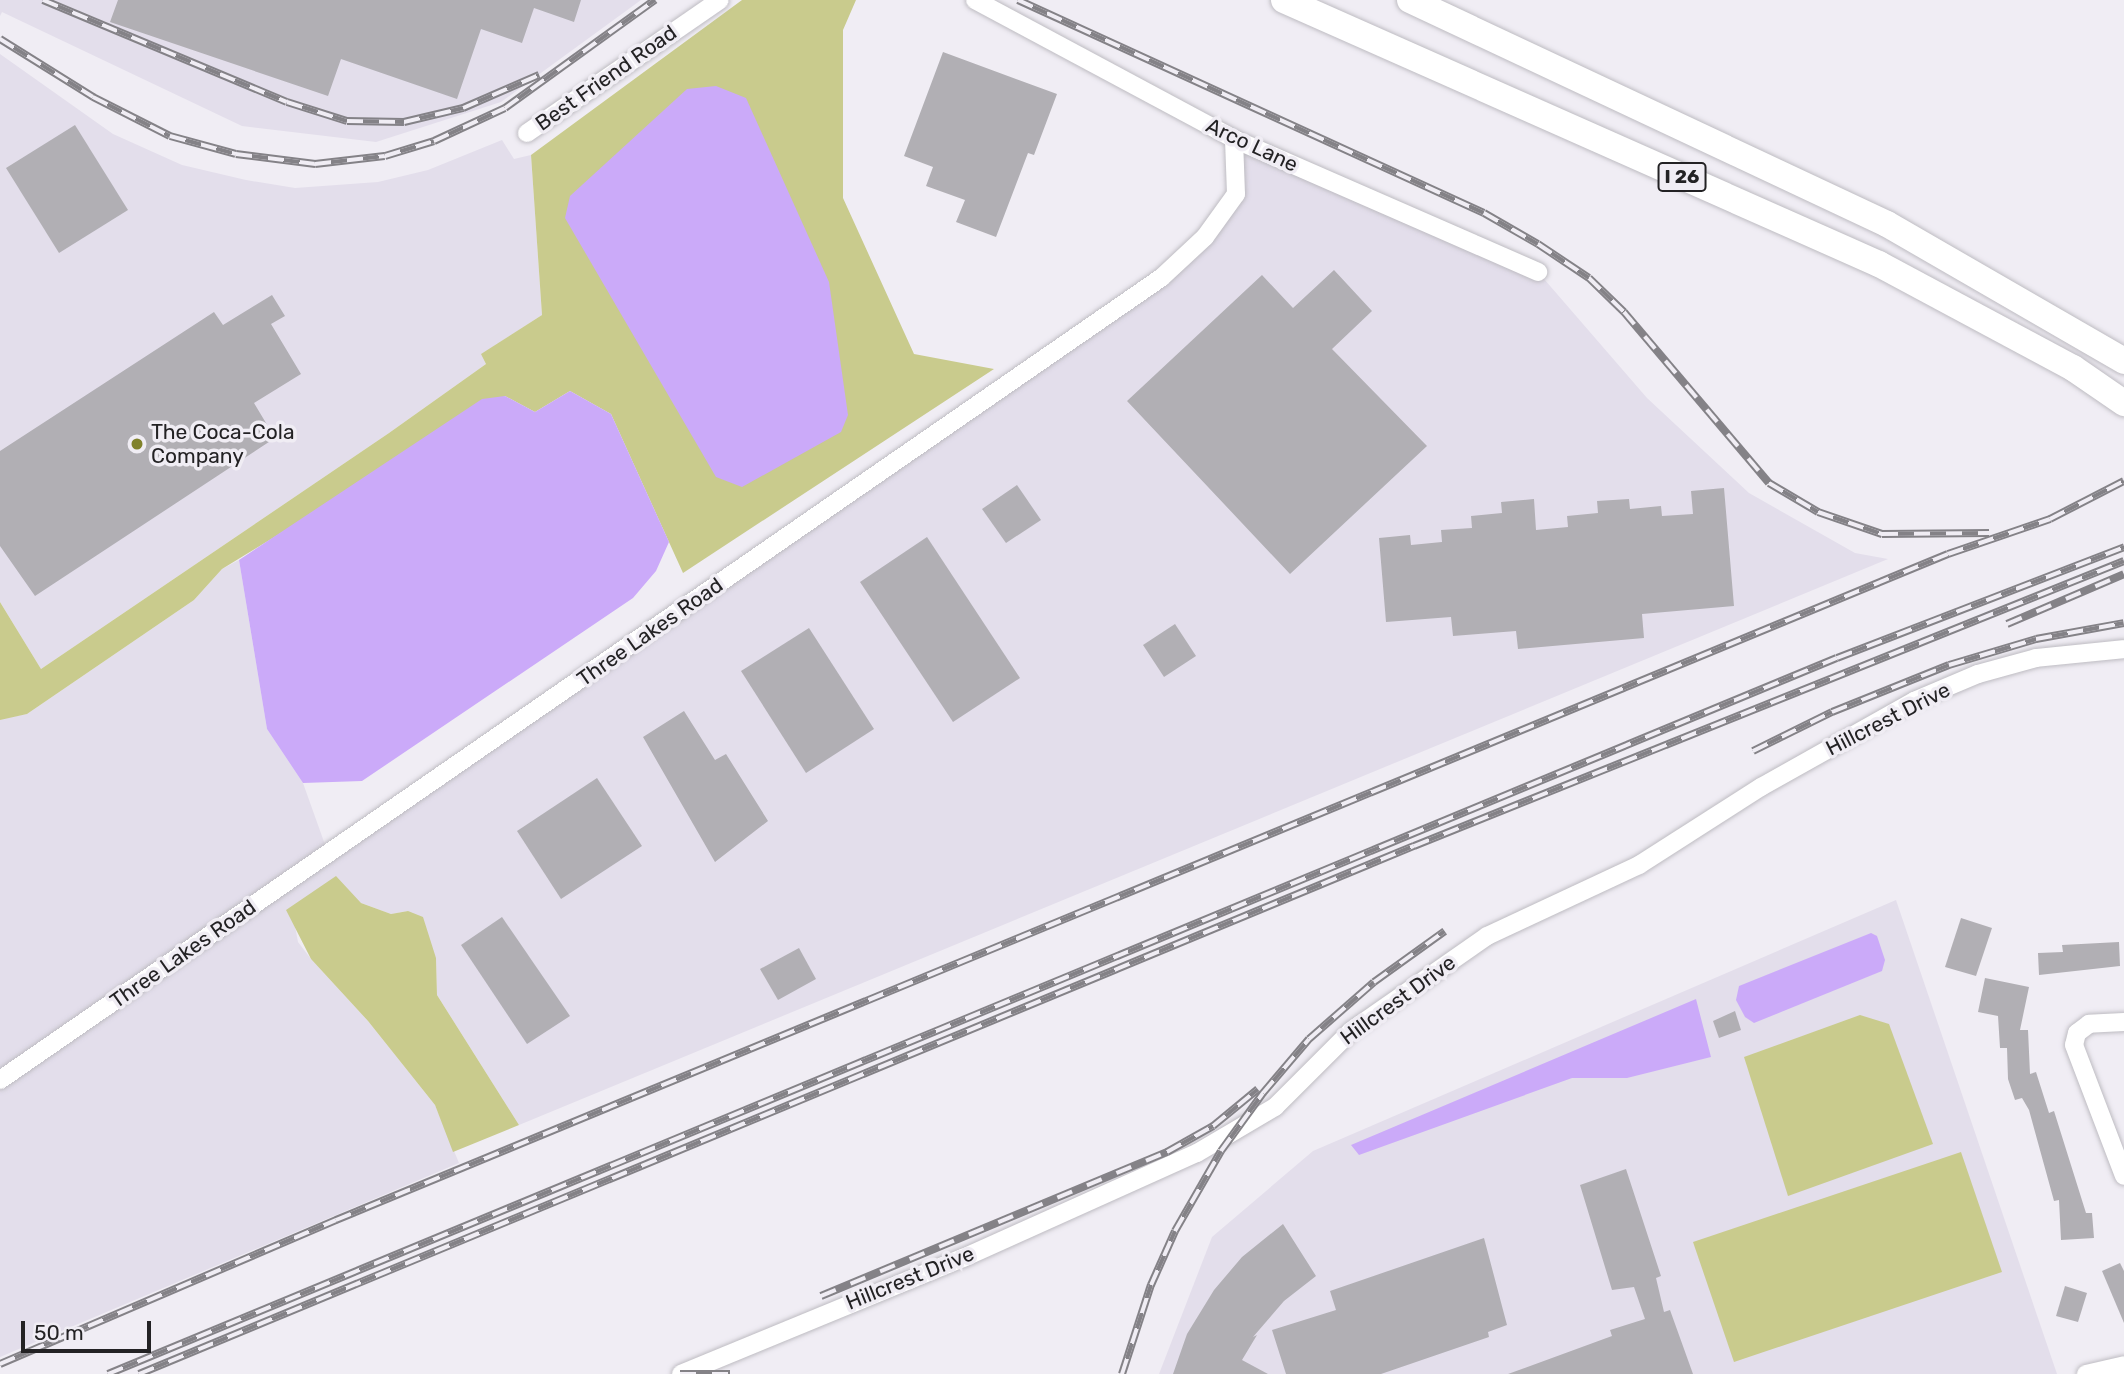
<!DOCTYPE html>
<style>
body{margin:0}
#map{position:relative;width:2124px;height:1374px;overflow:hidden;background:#f0edf4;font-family:Rubik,sans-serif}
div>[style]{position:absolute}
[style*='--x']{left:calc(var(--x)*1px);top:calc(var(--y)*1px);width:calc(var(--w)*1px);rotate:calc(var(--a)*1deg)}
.built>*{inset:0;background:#e3deeb}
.green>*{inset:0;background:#c9cb8d}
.water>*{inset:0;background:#cbaaf9}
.building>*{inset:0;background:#b1afb4}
.roads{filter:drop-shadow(0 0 2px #bebcc2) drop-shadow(0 0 2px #bebcc2)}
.minor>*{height:18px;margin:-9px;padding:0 9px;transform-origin:9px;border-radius:9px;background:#fff}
.highway>*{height:26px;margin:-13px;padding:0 13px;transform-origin:13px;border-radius:13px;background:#fff}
.rail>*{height:8px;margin-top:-4px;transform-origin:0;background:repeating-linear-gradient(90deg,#f0edf4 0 16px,#848287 0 32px);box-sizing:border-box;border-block:2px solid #848287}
.dots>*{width:19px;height:19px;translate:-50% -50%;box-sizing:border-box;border:4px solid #f0edf4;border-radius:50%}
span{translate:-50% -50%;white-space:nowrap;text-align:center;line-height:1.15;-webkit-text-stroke:7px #f0edf4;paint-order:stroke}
.shield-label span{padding:2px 5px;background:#f0edf4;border:2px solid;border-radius:5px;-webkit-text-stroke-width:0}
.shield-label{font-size:19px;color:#232224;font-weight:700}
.street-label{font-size:21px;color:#232224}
.poi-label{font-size:21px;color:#232224}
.left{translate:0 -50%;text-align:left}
.scale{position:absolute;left:21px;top:1321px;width:130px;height:32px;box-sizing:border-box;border:4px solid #232224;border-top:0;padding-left:9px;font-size:21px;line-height:24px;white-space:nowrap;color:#232224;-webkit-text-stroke:5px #f0edf4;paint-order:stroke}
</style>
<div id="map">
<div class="built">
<div style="clip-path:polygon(0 0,641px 0,501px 102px,376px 142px,242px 126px,2px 12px,0 16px)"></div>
<div style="clip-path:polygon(0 54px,113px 134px,182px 165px,246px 180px,295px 188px,378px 182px,428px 170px,502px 140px,514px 159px,531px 155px,542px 315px,482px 354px,486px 364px,389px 433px,41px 669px,0 602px)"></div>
<div style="clip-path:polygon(1234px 139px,1538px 272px,1647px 398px,1749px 493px,1855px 553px,1888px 559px,519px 1125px,437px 995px,436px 958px,408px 911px,391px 914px,361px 903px,295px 926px,298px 942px,311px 959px,368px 1021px,435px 1105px,459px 1163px,0 1357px,0 719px,27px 714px,194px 600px,222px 569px,239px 560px,267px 729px,303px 783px,328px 853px,1161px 278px,1236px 195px)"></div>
<div style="clip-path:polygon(1896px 900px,2057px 1374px,1159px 1374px,1212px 1237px,1313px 1151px)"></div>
</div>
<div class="green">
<div style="clip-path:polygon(742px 0,856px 0,843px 30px,843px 198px,914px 354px,994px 369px,683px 573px,611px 414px,570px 391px,535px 412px,505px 396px,222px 569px,194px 600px,27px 714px,0 720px,0 602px,41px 669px,389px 433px,486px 364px,481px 354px,542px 315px,531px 155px)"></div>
<div style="clip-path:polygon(336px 876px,361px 903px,391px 914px,408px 911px,423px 917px,436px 958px,437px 995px,519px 1125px,453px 1152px,435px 1105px,368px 1021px,311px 959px,286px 910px)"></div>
<div style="clip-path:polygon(1860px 1015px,1889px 1024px,1933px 1144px,1788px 1196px,1744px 1057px)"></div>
<div style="clip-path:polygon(1961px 1152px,2002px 1272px,1734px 1362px,1693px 1242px)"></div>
</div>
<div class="water">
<div style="clip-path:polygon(716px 86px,746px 98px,829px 282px,848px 415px,841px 432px,742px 487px,716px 477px,565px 218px,570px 196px,687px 89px)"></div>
<div style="clip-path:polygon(570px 391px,611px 414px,669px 542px,656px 571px,633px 598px,362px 781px,303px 783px,267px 729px,239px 560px,482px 399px,505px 396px,535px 412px)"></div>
<div style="clip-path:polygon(1871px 933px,1877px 936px,1885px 960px,1882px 971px,1754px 1023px,1745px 1017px,1736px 1000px,1739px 986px)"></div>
<div style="clip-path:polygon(1696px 999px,1711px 1057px,1627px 1078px,1572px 1078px,1359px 1155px,1351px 1145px)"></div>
</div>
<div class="building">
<div style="clip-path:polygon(118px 0,581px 0,574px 22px,534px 8px,522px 43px,481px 29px,457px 99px,341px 59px,328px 96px,110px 22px)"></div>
<div style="clip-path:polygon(943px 52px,1057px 94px,1034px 155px,1028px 153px,996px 237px,956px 222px,965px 200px,926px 186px,933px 167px,904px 156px)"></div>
<div style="clip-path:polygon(75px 125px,128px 210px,59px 253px,6px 168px)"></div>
<div style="clip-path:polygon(1334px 270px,1372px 311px,1332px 349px,1427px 446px,1290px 574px,1127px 401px,1262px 275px,1293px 308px)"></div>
<div style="clip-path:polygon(272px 295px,285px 316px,271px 324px,301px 374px,254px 403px,275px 438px,35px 596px,0 546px,0 451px,214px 312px,223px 325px)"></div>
<div style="clip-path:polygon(1017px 485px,1041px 520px,1006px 543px,982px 509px)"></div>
<div style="clip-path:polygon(1724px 488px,1734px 606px,1642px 614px,1644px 638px,1518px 649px,1516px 631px,1453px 636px,1451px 617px,1386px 622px,1379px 538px,1410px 535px,1411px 545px,1442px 542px,1441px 530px,1472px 528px,1471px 516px,1502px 513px,1501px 502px,1534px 499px,1536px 530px,1568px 527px,1567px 516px,1598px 513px,1597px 501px,1629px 499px,1630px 509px,1661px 506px,1662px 516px,1693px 514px,1691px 491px)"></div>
<div style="clip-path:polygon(927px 537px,1020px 678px,953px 722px,860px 582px)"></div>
<div style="clip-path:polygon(1175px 624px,1196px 656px,1164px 677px,1143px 645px)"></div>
<div style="clip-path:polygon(809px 628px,874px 729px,806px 773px,741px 671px)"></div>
<div style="clip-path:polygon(684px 711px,715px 760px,726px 754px,768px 821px,715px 862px,643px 737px)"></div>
<div style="clip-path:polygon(597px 778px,642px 846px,561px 899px,517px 831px)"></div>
<div style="clip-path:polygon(502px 917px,570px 1016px,527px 1044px,461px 945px)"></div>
<div style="clip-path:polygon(1961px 918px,1992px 928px,1976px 976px,1945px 967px)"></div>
<div style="clip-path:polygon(2119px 942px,2120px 966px,2039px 975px,2038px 953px,2063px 952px,2062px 945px)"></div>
<div style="clip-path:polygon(799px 948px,816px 979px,778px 1000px,760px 969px)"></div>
<div style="clip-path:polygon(1985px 978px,2029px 987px,2020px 1030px,2028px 1030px,2030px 1074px,2036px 1072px,2049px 1113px,2054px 1111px,2086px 1213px,2092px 1213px,2094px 1238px,2061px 1240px,2059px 1200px,2054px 1201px,2029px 1110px,2022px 1098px,2015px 1100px,2008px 1079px,2007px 1048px,2000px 1048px,1998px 1016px,1978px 1012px)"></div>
<div style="clip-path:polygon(1735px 1011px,1741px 1030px,1719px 1038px,1713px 1021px)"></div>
<div style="clip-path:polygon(1626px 1169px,1661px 1276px,1656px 1278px,1664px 1312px,1670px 1310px,1693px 1374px,1508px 1374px,1612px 1336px,1610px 1330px,1645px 1319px,1634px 1287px,1612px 1290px,1580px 1185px)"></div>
<div style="clip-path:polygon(1283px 1224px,1316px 1276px,1284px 1301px,1253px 1337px,1257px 1335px,1242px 1360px,1268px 1374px,1173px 1374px,1187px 1334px,1214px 1290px,1242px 1257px)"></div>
<div style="clip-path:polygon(1484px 1238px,1507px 1325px,1488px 1332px,1489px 1337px,1381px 1374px,1286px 1374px,1272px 1330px,1336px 1310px,1330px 1291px)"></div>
<div style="clip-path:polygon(2120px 1263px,2124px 1271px,2124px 1323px,2102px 1271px)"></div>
<div style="clip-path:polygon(2065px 1286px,2087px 1293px,2078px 1322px,2056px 1316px)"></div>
</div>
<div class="roads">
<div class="minor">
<div style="--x:975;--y:0;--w:294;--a:28.2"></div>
<div style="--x:1234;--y:139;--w:332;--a:23.6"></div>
<div style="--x:527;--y:133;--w:234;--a:-34.6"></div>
<div style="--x:2124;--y:1022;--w:35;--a:177"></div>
<div style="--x:2089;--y:1024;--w:15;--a:143"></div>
<div style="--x:2077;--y:1033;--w:12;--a:104"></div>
<div style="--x:2074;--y:1045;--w:140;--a:69.1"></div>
<div style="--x:0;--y:1080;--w:1411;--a:-34.64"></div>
<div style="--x:1161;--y:278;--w:60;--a:-43"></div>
<div style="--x:1205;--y:237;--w:53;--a:-54.2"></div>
<div style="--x:1236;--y:194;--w:55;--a:-92.1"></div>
<div style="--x:681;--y:1374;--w:305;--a:-22.4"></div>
<div style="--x:963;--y:1258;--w:256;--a:-24.2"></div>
<div style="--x:1197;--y:1153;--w:91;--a:-30.5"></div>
<div style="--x:1275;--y:1107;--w:107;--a:-45"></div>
<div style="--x:1351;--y:1031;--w:166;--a:-34.9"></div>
<div style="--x:1487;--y:936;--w:168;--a:-25"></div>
<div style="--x:1639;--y:865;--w:145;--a:-32.6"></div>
<div style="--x:1761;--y:787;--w:176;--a:-29.3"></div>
<div style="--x:1914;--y:701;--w:69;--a:-22.9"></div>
<div style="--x:1978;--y:674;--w:60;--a:-15.4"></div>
<div style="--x:2036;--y:658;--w:88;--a:-5.8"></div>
<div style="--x:2086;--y:1374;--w:39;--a:-13"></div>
</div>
<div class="highway">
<div style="--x:1284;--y:0;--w:651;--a:23.93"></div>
<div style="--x:1879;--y:264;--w:220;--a:28.2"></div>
<div style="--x:2073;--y:368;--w:62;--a:34.5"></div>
<div style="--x:1410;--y:0;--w:527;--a:25.15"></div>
<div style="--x:1887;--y:224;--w:274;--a:30"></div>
</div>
</div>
<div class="rail">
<div style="--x:43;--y:0;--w:264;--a:22.7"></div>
<div style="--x:287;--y:102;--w:63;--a:17.6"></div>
<div style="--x:347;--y:121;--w:57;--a:1"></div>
<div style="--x:404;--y:122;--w:61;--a:-13.3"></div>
<div style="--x:463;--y:108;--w:83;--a:-23.5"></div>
<div style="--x:1018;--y:0;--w:512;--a:24.56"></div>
<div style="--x:1484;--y:213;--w:62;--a:29.9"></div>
<div style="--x:1538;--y:244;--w:61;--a:33.7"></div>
<div style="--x:1589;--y:278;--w:49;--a:44.2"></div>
<div style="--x:1624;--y:312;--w:224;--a:49.7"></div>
<div style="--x:1769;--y:483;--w:57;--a:30.6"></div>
<div style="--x:1818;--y:512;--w:68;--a:19"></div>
<div style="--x:1882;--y:534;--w:107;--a:-0.5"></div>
<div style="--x:0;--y:39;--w:110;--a:31.9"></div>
<div style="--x:93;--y:97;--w:86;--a:26.9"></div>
<div style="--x:170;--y:136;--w:68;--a:15.3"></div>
<div style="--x:236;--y:154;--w:80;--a:7.2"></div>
<div style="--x:315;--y:164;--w:70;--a:-6.5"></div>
<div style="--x:385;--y:156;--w:51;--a:-17"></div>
<div style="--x:434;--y:141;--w:78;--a:-24.9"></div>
<div style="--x:505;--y:108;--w:185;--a:-35.8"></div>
<div style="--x:2007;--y:624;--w:127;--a:-23.1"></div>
<div style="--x:1753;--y:751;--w:88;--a:-26.3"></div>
<div style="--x:1832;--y:712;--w:126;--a:-21.9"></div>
<div style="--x:1949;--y:665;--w:91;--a:-16.6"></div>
<div style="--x:2036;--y:639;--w:89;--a:-10.3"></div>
<div style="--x:821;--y:1296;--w:375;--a:-22.6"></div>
<div style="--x:1167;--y:1152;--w:53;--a:-29.5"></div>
<div style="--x:1213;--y:1126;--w:58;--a:-39.4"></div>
<div style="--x:0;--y:1364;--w:366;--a:-23.2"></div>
<div style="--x:336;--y:1220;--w:1744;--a:-22.45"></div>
<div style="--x:1948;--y:554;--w:108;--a:-18.9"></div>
<div style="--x:2050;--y:519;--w:83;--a:-27.2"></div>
<div style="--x:108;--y:1374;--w:1871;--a:-22.5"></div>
<div style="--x:1837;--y:658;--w:308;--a:-21.1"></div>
<div style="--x:139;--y:1374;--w:1380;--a:-22.5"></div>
<div style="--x:1414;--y:846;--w:765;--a:-21.87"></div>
<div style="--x:680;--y:1374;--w:50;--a:0"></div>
<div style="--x:1122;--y:1374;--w:94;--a:-72"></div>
<div style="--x:1151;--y:1285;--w:59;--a:-66"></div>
<div style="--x:1175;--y:1231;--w:92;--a:-60.1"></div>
<div style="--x:1221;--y:1151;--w:72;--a:-54.1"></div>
<div style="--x:1263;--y:1093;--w:71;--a:-49.6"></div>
<div style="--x:1309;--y:1039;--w:86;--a:-41.2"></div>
<div style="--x:1374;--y:982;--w:87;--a:-35.7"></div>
</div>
<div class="dots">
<div style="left:137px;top:444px;background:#80822b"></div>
</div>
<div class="shield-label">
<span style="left:1682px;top:177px">I 26</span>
</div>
<div class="street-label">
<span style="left:606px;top:78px;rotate:-35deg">Best Friend Road</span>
<span style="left:1252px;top:145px;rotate:25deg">Arco Lane</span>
<span style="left:650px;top:632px;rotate:-35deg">Three Lakes Road</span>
<span style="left:1888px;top:719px;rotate:-27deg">Hillcrest Drive</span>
<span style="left:183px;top:954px;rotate:-35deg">Three Lakes Road</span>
<span style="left:1398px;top:1000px;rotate:-36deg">Hillcrest Drive</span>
<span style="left:910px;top:1278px;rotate:-22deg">Hillcrest Drive</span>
</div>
<div class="poi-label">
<span class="left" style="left:151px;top:444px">The Coca-Cola<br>Company</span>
</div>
<div class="scale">50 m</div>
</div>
